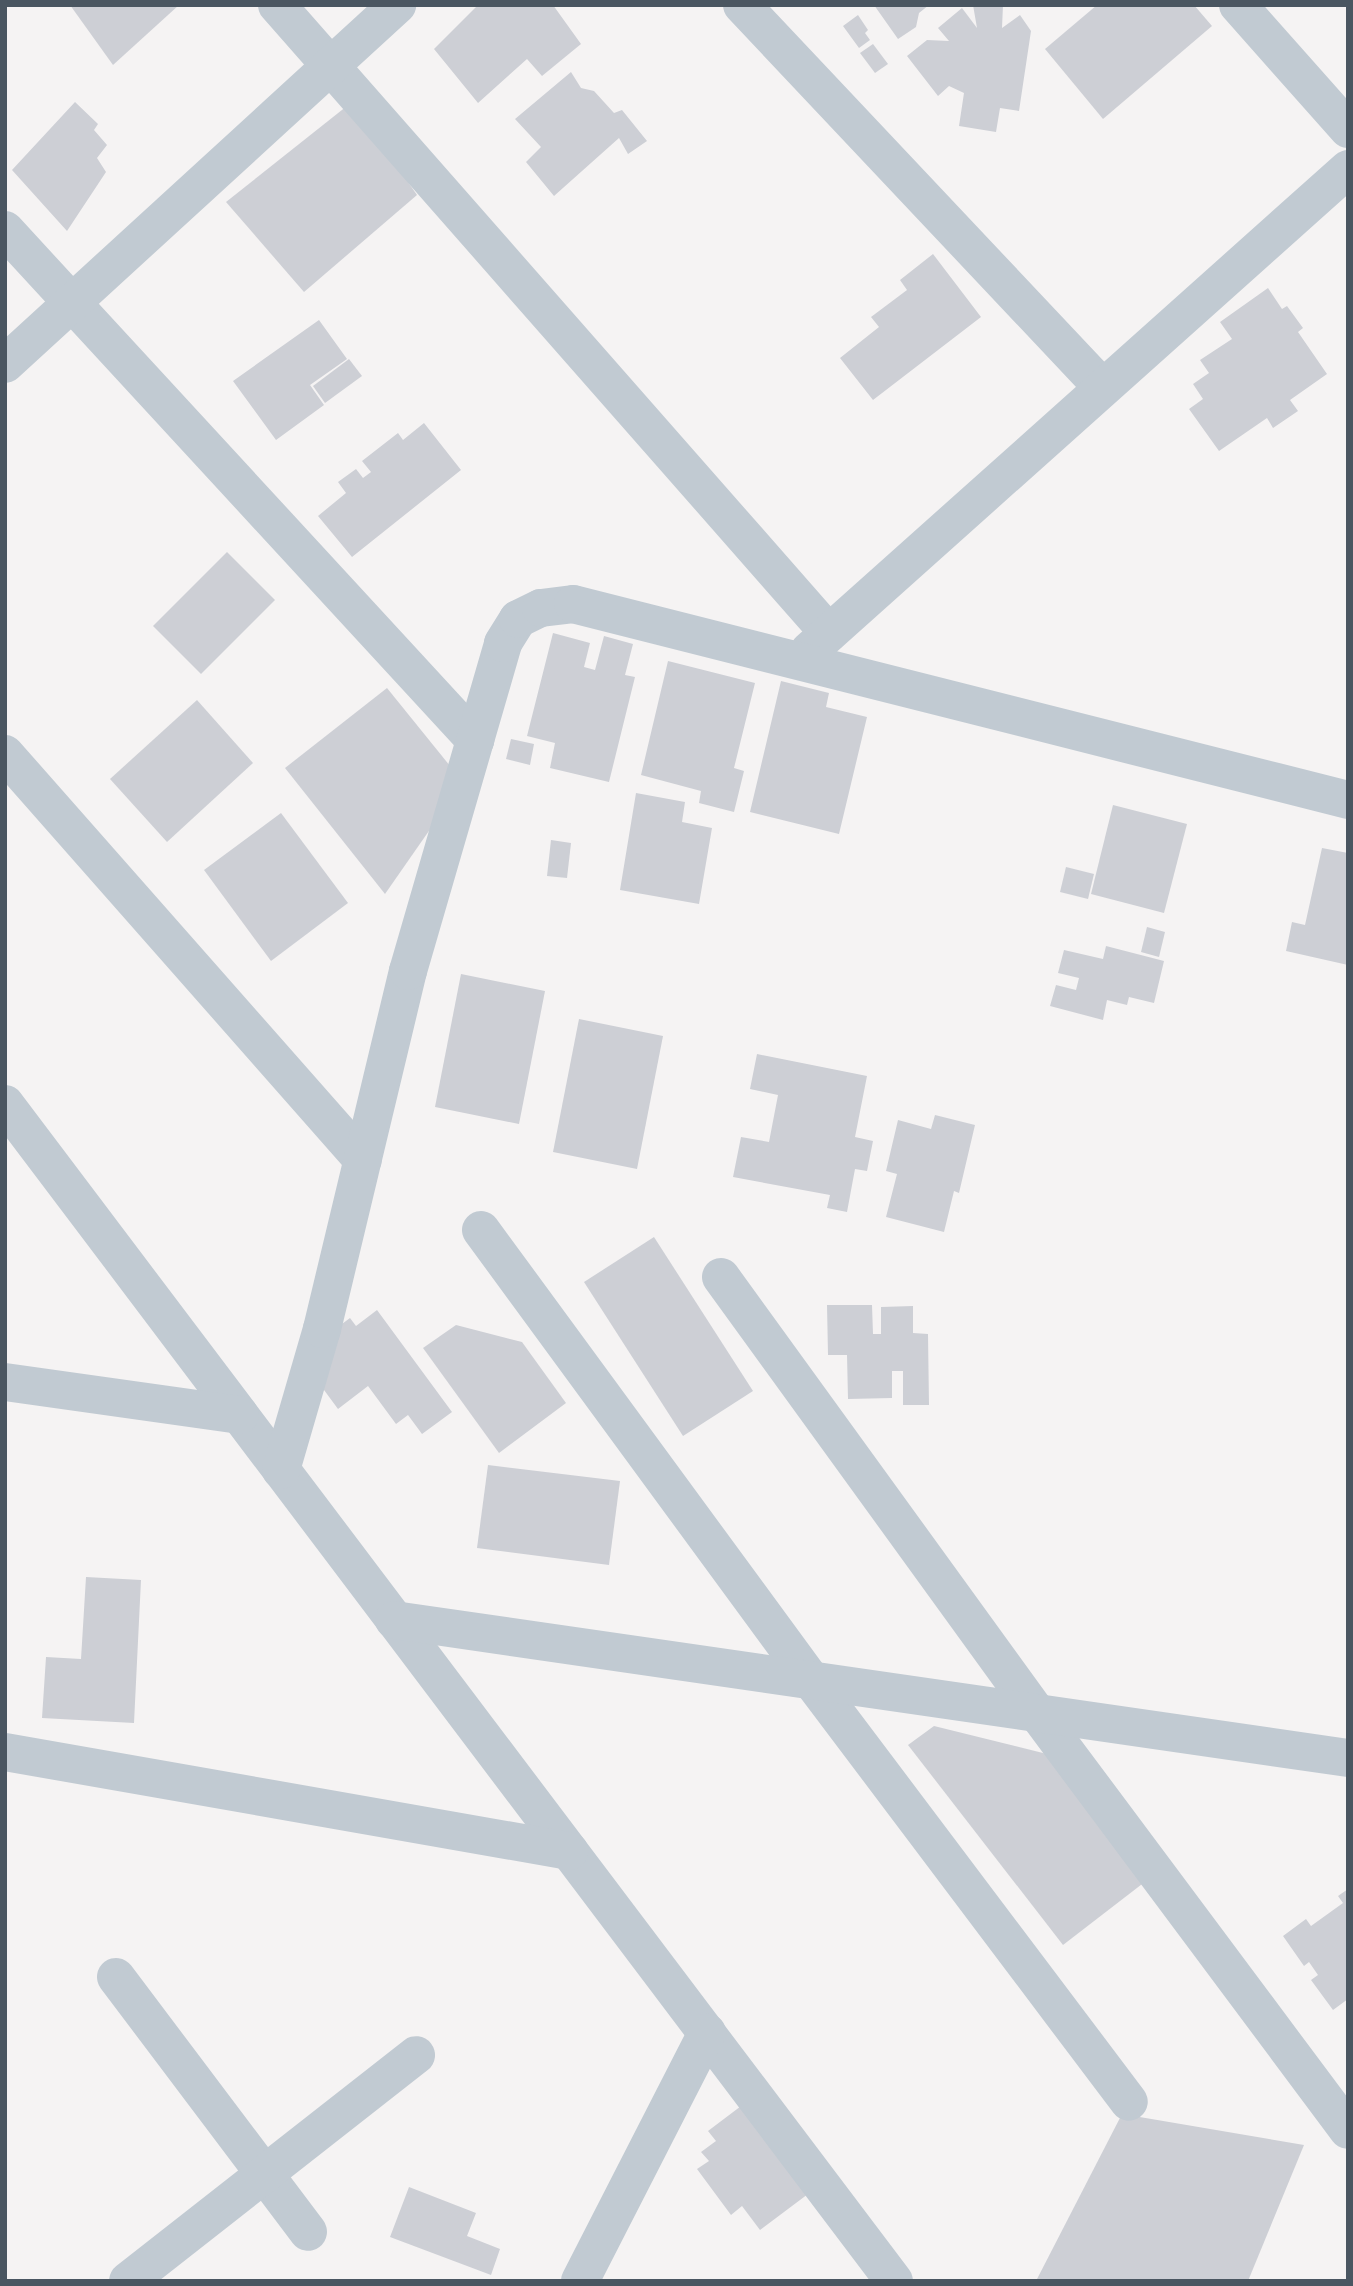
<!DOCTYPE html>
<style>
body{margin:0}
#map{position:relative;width:1353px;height:2286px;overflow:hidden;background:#f5f3f3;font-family:Poppins,sans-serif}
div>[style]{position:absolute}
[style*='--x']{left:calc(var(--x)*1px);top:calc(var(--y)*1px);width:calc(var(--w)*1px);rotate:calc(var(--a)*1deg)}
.building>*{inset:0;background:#cdcfd5}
.minor>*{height:38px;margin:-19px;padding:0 19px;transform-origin:19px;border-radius:19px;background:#c1cad2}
span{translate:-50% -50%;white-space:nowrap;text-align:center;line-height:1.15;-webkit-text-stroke:7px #fff;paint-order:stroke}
.frame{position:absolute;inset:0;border:7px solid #4a5661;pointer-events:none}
</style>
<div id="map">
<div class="building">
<div style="clip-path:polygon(70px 5px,179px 5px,113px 65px)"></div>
<div style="clip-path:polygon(478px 5px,553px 5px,581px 44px,542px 76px,527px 59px,478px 103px,434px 49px)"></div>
<div style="clip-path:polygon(874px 5px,929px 5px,919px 13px,916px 27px,898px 39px)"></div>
<div style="clip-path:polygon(973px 5px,1003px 5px,1002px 28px,1020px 15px,1031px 31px,1019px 111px,1000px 108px,996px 132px,959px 126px,964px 93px,949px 86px,938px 96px,907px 56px,927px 40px,949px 41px,938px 28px,962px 8px,977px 28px)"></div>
<div style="clip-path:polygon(1097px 5px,1194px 5px,1212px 26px,1103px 119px,1045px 49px)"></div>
<div style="clip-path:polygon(858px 15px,868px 30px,865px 33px,870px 40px,859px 48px,843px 26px)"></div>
<div style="clip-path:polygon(873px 44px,888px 64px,875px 73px,860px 53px)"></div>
<div style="clip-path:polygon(571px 72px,581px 88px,594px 91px,614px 113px,622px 110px,647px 141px,628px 154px,619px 138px,554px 196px,526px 162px,541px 147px,515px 119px)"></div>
<div style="clip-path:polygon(75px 102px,98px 124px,94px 130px,107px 145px,97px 158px,106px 172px,67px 231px,12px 170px)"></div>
<div style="clip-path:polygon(352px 102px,417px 195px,304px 292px,226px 202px)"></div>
<div style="clip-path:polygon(933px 254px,981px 317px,873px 400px,840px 358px,879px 327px,871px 317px,907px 290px,900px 280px)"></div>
<div style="clip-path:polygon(1268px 288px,1282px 309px,1287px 306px,1303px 328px,1298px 332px,1327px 374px,1290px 400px,1298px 411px,1273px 428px,1267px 418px,1219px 451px,1189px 409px,1203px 399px,1193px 384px,1209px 373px,1200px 360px,1232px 339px,1220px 322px)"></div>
<div style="clip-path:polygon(319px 320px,347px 359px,310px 385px,324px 405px,276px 440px,233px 381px)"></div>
<div style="clip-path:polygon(349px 359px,362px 376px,325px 403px,313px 386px)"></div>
<div style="clip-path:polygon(424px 423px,461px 470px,352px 557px,318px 516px,346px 493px,338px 482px,356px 469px,363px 478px,371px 472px,362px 461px,398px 433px,403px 440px)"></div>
<div style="clip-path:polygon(227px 552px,275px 600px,201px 674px,153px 626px)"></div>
<div style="clip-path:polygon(553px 633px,590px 643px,584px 667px,595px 670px,604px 636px,633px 644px,625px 675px,635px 677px,609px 782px,550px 768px,555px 743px,527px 736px)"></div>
<div style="clip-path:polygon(668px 661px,755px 683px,734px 768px,744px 771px,734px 812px,699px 803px,701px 791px,641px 775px)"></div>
<div style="clip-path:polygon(781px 681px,829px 693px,826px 707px,867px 717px,839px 834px,750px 812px)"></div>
<div style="clip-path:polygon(387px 688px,463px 782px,385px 894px,285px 768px)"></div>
<div style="clip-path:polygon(197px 700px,253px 763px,167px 842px,110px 779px)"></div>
<div style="clip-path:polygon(511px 739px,534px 744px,530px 765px,506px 759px)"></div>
<div style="clip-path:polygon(636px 793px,685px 802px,682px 822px,712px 828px,699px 904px,620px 890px)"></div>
<div style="clip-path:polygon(1113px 805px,1187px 824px,1164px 913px,1091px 894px)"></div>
<div style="clip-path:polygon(281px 813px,348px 903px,271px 961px,204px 870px)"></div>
<div style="clip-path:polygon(551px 840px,571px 843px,567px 878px,547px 876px)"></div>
<div style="clip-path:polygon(1322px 848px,1348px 853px,1348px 965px,1286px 951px,1292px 922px,1305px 925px)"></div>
<div style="clip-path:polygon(1066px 867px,1094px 874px,1088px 899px,1060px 892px)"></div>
<div style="clip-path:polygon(1147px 927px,1165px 932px,1159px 957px,1141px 952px)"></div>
<div style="clip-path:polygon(1106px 946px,1164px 961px,1154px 1003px,1129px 997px,1127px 1005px,1107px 1000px,1103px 1020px,1050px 1006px,1056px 985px,1076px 990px,1079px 978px,1058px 973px,1064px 950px,1103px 959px)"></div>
<div style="clip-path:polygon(461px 974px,545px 991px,519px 1124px,435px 1107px)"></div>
<div style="clip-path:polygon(579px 1019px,663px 1036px,637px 1169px,553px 1152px)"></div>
<div style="clip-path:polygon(757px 1054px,867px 1076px,855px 1137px,873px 1141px,867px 1171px,855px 1169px,847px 1212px,827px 1208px,830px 1195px,733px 1177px,741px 1137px,769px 1142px,778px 1095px,750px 1089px)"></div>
<div style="clip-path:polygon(935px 1115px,975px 1125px,959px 1193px,954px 1191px,944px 1232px,886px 1217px,897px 1174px,886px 1171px,898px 1120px,931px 1129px)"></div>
<div style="clip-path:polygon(654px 1237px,753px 1391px,683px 1436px,584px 1282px)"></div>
<div style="clip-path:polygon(827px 1305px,872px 1305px,873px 1334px,881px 1334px,881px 1307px,913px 1306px,913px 1333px,928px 1334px,929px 1405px,903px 1405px,903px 1371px,892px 1371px,892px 1398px,848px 1399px,847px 1355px,828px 1355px)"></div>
<div style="clip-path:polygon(377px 1310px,452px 1412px,422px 1434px,408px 1415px,396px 1424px,368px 1386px,338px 1409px,299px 1356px,350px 1318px,356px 1326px)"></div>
<div style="clip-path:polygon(456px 1325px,522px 1342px,566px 1403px,499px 1453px,423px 1348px)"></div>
<div style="clip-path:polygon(488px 1465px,620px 1481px,609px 1565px,477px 1548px)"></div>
<div style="clip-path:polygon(86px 1577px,141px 1580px,134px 1723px,42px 1718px,46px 1657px,81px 1659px)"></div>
<div style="clip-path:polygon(934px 1726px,1047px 1754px,1146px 1881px,1063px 1945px,908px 1745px)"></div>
<div style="clip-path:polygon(1348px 1889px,1348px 1999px,1333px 2010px,1311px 1980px,1318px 1975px,1309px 1962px,1304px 1966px,1283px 1936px,1306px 1919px,1311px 1926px,1343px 1903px,1338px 1896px)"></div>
<div style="clip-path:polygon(749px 2100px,816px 2188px,760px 2230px,742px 2206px,731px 2215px,697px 2169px,709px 2161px,701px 2152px,716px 2141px,708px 2131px)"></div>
<div style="clip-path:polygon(1122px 2114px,1304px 2145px,1248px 2281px,1036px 2281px)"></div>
<div style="clip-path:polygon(409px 2187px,476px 2213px,467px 2236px,500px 2249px,491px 2275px,390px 2237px)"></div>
</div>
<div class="minor">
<div style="--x:277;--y:5;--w:836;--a:48.69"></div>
<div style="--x:742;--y:5;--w:526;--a:46.69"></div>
<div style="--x:1238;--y:5;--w:166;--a:48.4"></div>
<div style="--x:5;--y:230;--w:694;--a:47.34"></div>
<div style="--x:5;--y:364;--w:532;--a:-42.48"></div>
<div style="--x:809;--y:651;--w:723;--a:-41.8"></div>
<div style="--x:5;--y:754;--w:541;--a:48.6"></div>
<div style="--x:5;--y:1104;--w:1475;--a:52.94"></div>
<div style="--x:481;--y:1230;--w:558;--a:53.75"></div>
<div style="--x:811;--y:1680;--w:528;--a:53"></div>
<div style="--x:721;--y:1277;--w:538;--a:54.07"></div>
<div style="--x:1037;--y:1713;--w:520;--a:53.28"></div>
<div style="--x:5;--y:1382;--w:237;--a:8"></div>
<div style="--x:281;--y:1470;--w:147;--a:-73.8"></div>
<div style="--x:322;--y:1329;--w:368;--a:-76.5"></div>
<div style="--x:408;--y:971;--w:341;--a:-73.8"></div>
<div style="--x:503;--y:643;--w:28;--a:-58"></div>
<div style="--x:518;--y:619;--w:25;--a:-26"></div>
<div style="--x:541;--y:608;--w:32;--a:-7"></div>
<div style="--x:573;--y:604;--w:799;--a:14.19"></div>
<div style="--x:394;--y:1620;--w:964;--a:8.23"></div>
<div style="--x:5;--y:1752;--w:573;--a:9.96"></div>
<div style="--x:116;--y:1977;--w:319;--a:53"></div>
<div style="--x:128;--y:2281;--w:366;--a:-38.1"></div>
<div style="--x:580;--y:2281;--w:279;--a:-62.9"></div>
</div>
<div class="frame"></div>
</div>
